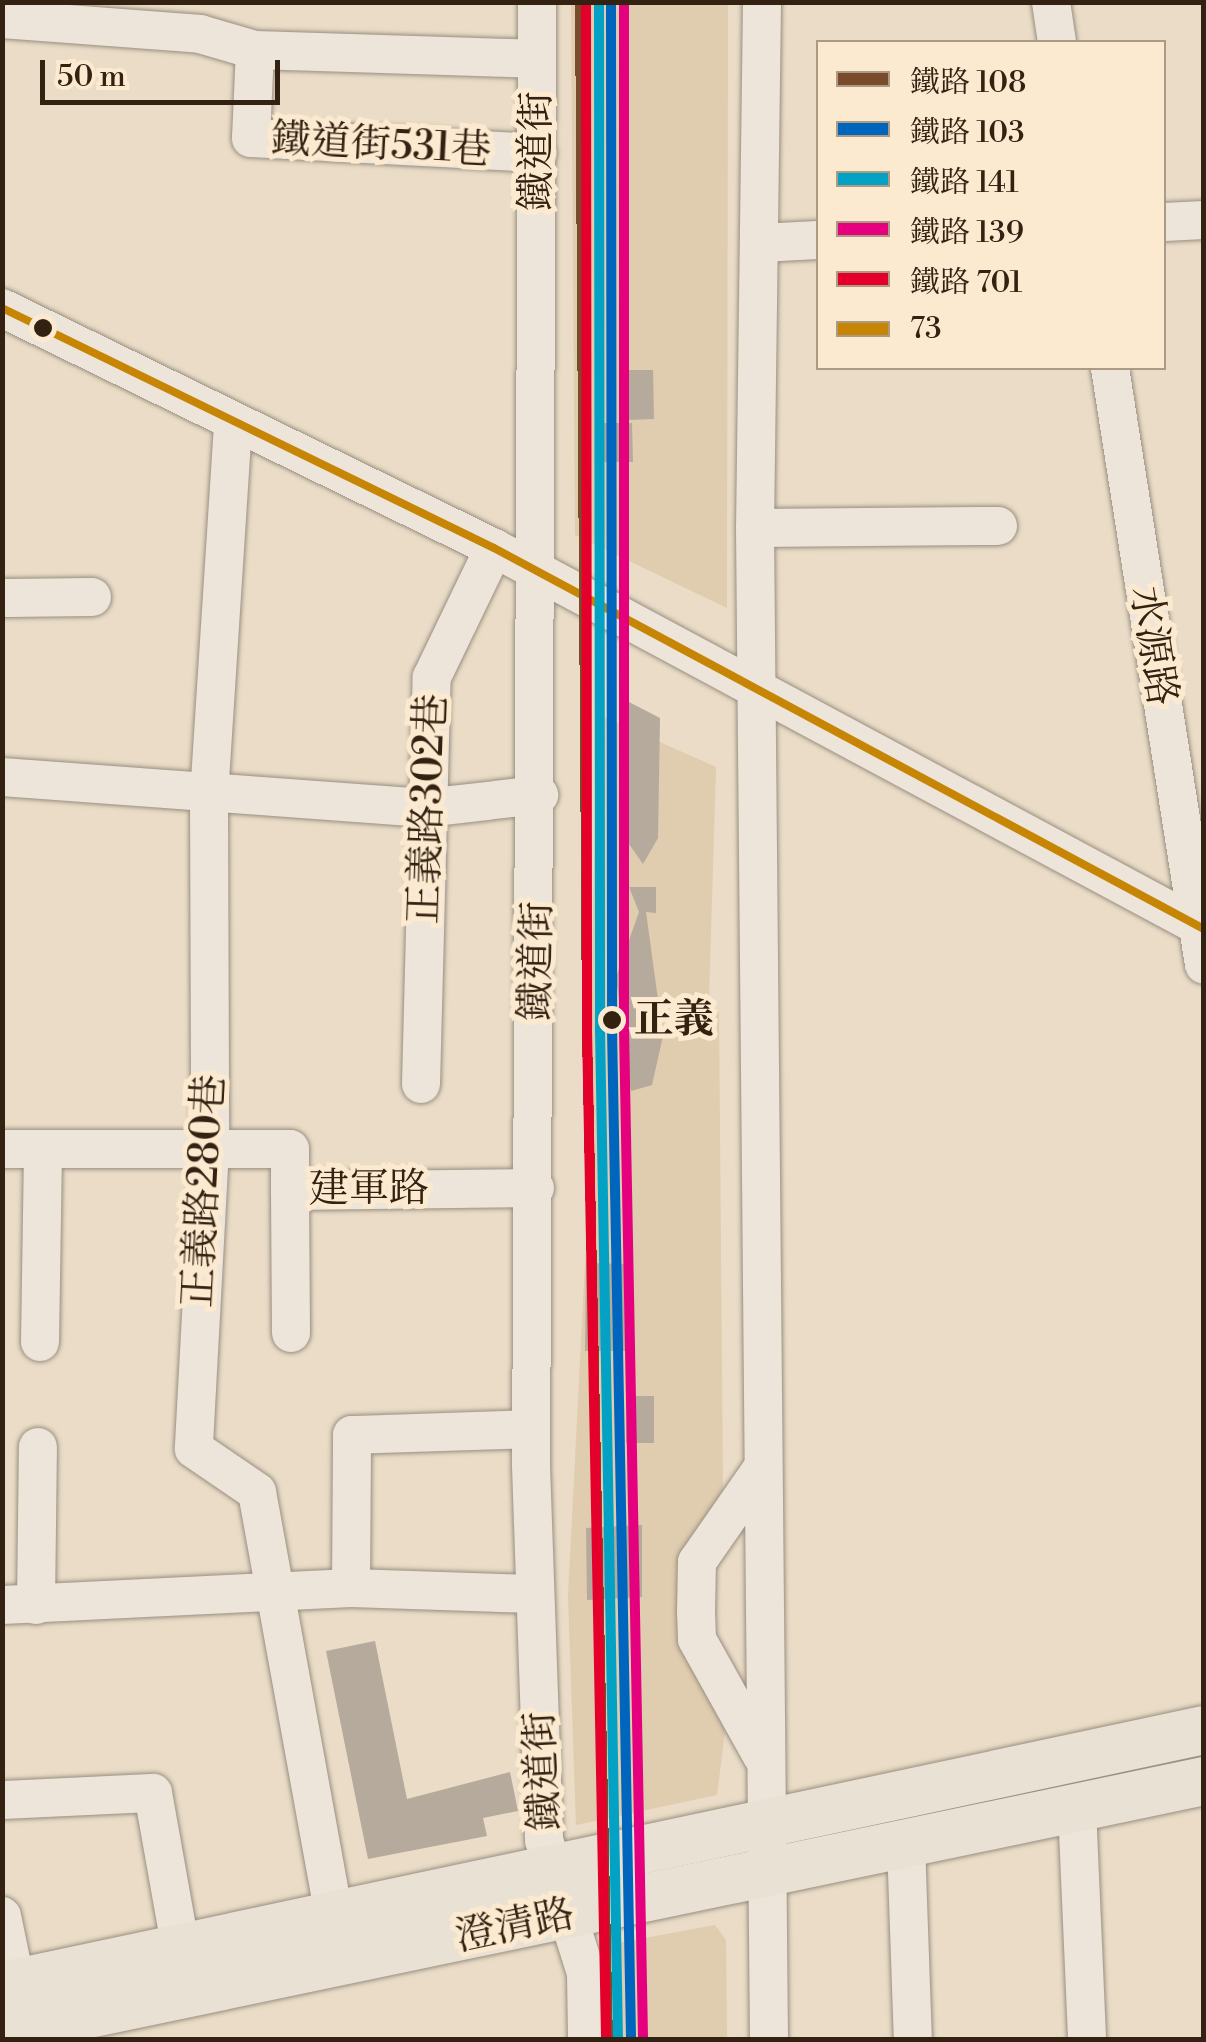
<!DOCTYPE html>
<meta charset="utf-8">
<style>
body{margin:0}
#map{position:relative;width:1206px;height:2042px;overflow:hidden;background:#eadcc6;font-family:"Libre Bodoni","Noto Serif TC",serif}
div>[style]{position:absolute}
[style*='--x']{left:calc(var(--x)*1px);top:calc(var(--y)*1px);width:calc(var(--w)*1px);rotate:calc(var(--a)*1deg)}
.green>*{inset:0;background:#e0ccae}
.building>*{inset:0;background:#b5aa9b}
.roads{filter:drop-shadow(0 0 2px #998f81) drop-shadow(0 0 2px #998f81)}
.minor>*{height:38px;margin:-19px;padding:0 19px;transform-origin:19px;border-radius:19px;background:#ede5da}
.major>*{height:48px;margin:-24px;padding:0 24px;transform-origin:24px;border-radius:24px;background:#e9e1d4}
.bus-1>*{height:8px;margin:-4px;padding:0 4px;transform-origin:4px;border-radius:4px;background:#c68504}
.rail-1>*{height:10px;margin:-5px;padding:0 5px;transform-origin:5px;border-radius:5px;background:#7a4b2a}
.rail-2>*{height:10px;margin:-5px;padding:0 5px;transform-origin:5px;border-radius:5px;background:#0065bd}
.rail-3>*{height:10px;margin:-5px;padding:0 5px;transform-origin:5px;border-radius:5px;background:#03a2c5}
.rail-4>*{height:10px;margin:-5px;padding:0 5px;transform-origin:5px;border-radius:5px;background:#e5007d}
.rail-5>*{height:10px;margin:-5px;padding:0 5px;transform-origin:5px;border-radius:5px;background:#e4002b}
.dots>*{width:28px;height:28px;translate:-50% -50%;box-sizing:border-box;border:5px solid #fbead0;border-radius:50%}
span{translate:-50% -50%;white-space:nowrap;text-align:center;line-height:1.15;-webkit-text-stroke:10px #fbead0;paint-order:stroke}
.street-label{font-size:40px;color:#332112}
.stop-label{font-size:40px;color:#332112;font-weight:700}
.left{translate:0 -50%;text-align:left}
.frame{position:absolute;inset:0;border:5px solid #332112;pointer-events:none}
.legend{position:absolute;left:816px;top:40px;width:350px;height:330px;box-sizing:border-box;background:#fbead0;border:2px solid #ab9a84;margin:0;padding:12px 18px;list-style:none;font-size:30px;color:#332112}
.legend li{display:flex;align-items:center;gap:20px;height:50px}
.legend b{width:50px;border:2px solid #ab9a84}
.scale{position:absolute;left:40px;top:60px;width:240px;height:45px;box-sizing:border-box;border:5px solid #332112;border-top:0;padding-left:12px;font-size:30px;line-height:35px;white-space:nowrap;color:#332112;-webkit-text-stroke:8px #fbead0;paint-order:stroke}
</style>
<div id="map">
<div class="green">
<div style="clip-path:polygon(571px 3px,728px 3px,727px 608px,575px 535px)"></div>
<div style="clip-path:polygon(597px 714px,716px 767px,709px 998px,719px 1013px,723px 1492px,689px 1648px,725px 1732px,717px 1795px,576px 1825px,568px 1596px,587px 1224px)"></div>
<div style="clip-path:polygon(715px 1925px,726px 1940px,727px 2039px,604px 2039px,603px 1956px,618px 1943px)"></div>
</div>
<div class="building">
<div style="clip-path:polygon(627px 370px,653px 370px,654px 419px,628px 420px)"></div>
<div style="clip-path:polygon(597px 423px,632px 423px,633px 462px,598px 462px)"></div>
<div style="clip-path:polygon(627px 701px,660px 718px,658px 838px,643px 864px,624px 837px)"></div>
<div style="clip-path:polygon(629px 887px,656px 887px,656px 913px,646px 912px,663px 1036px,652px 1085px,631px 1091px,616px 977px,639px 912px)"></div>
<div style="clip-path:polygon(586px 1263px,626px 1264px,626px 1351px,585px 1351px)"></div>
<div style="clip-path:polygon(627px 1396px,654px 1396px,654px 1443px,626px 1443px)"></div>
<div style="clip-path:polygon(642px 1525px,642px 1597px,587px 1600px,586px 1528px)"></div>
<div style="clip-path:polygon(375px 1641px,407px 1799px,510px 1772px,518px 1811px,483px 1818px,487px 1836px,368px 1859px,326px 1651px)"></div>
</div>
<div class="roads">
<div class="minor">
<div style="--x:537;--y:2;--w:1464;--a:90.23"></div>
<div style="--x:531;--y:1466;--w:374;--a:88"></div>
<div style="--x:544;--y:1840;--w:139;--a:72.5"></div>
<div style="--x:586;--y:1973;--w:67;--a:89.1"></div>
<div style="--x:762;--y:2;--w:526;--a:90.76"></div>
<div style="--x:755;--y:528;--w:1512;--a:89.47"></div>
<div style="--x:1051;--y:2;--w:40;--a:81.5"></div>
<div style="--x:2;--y:19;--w:199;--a:4.3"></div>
<div style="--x:200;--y:34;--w:57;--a:16.2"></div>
<div style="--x:255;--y:50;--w:282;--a:1.8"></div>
<div style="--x:255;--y:50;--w:88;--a:92.6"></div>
<div style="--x:251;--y:138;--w:287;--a:3"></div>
<div style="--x:1164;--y:222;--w:40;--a:-2.9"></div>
<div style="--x:760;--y:243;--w:58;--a:-3"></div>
<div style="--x:2;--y:308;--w:547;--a:26"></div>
<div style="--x:494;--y:548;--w:806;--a:28.22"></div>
<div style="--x:1110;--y:368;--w:604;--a:81.05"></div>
<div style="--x:233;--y:425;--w:373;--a:93.7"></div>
<div style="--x:209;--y:797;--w:352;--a:89.8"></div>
<div style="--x:210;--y:1149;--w:300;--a:93.1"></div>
<div style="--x:194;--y:1449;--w:76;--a:34.3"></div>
<div style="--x:257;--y:1492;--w:432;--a:79.7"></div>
<div style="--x:755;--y:528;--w:243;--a:-0.5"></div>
<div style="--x:2;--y:598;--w:90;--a:-0.6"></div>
<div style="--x:2;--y:777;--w:424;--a:4.2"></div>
<div style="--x:425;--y:808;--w:115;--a:-6.5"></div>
<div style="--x:421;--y:1084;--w:407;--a:-88.5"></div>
<div style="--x:432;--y:677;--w:143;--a:-64.3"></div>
<div style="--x:2;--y:1149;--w:288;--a:0"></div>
<div style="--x:290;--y:1149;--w:42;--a:90"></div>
<div style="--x:290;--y:1191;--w:245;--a:-0.7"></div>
<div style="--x:290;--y:1191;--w:142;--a:89.6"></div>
<div style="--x:40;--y:1342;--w:193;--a:-89.1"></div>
<div style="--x:351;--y:1588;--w:153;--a:-89.6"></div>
<div style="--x:352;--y:1435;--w:179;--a:-1.9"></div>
<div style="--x:2;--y:1605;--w:349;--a:-2.8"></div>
<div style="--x:351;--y:1588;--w:184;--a:1.9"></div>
<div style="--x:36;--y:1605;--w:158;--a:-89.3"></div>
<div style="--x:762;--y:1756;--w:134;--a:-119.1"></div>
<div style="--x:697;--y:1639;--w:26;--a:-92"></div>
<div style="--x:696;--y:1613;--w:51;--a:-88.9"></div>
<div style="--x:697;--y:1562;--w:116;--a:-55.2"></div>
<div style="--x:2;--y:1800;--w:151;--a:-2.7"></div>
<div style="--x:153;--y:1793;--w:159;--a:79.9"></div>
<div style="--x:1077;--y:1808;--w:232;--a:87.5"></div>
<div style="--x:906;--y:1843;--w:197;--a:88"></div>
<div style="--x:2;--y:1916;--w:69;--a:78.4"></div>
</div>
<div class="major">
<div style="--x:2;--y:1986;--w:1229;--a:-12.02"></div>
<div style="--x:2;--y:2032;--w:1228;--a:-11.79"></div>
</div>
</div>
<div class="bus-1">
<div style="--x:2;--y:308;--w:547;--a:26"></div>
<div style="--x:494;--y:548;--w:806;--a:28.22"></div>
</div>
<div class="rail-1">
<div style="--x:580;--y:2;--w:1030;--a:89.61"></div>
<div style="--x:587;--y:1032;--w:1008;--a:88.81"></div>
</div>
<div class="rail-2">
<div style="--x:611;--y:2;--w:1027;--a:89.94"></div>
<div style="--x:612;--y:1029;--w:1011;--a:88.92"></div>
</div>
<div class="rail-3">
<div style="--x:599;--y:2;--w:1027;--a:89.94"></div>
<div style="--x:600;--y:1029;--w:1011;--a:88.98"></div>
</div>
<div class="rail-4">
<div style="--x:624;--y:2;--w:1027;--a:90"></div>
<div style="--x:624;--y:1029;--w:1011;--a:88.92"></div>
</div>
<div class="rail-5">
<div style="--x:586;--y:2;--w:1027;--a:89.94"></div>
<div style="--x:587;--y:1029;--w:1011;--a:88.92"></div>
</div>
<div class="dots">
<div style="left:43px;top:328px;background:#332112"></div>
<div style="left:612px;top:1020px;background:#332112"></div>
</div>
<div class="street-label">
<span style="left:381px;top:145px;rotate:3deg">鐵道街531巷</span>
<span style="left:537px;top:151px;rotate:-90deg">鐵道街</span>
<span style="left:1153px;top:646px;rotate:81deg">水源路</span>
<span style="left:428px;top:809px;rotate:-88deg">正義路302巷</span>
<span style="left:537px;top:961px;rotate:-89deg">鐵道街</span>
<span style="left:369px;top:1189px">建軍路</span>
<span style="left:204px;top:1191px;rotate:-87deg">正義路280巷</span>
<span style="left:543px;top:1771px;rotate:-93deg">鐵道街</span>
<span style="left:515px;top:1926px;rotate:-12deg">澄清路</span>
</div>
<div class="stop-label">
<span class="left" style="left:634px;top:1020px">正義</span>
</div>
<div class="frame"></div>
<ul class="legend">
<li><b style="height:12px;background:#7a4b2a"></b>鐵路 108</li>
<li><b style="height:12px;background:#0065bd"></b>鐵路 103</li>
<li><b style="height:12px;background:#03a2c5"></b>鐵路 141</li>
<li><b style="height:12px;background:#e5007d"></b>鐵路 139</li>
<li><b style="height:12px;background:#e4002b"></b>鐵路 701</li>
<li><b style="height:12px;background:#c68504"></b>73</li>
</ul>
<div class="scale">50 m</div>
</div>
